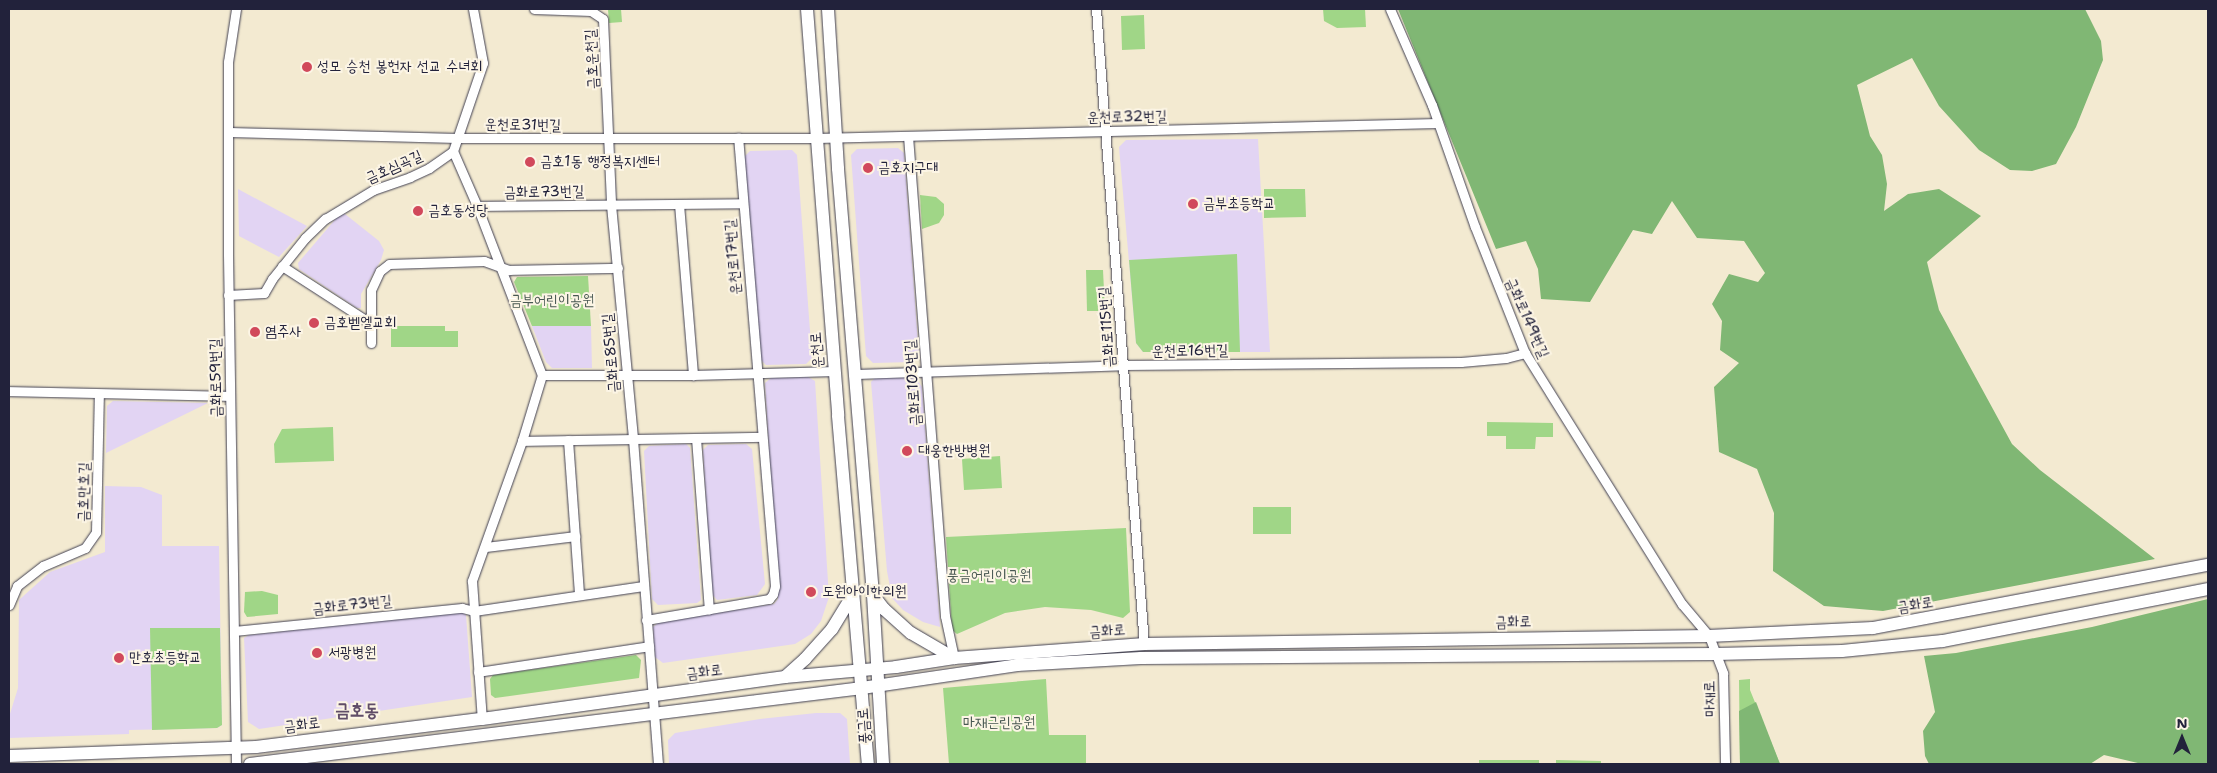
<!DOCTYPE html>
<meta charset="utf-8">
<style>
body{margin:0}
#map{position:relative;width:2217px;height:773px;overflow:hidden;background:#f3ead1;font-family:"Shantell Sans","Poor Story",sans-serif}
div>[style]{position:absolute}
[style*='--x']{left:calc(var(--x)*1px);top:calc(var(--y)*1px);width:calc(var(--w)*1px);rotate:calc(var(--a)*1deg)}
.built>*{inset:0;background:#e2d4f3}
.green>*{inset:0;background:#a0d687}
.forest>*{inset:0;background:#80b774}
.roads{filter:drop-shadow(0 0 1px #414052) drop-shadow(0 0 1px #414052)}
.street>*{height:9px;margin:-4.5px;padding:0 4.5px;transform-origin:4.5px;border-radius:4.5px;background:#fff}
.secondary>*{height:12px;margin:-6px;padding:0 6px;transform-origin:6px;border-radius:6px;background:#fff}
.dots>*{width:14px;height:14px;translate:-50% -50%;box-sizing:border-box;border:2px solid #fcf5e5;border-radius:50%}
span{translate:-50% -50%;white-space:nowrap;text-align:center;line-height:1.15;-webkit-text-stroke:4px #fcf5e5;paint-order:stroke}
.street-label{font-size:15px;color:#22223b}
.poi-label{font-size:15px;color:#22223b}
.left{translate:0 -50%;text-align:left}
.park-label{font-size:15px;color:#485852}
.quarter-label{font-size:18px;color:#604d68;font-weight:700}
.frame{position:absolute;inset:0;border:10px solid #22223b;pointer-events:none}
.north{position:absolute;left:2157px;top:713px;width:50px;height:50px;-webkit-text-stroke:4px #fcf5e5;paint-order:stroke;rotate:0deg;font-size:14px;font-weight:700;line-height:20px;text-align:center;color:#22223b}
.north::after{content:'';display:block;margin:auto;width:18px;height:22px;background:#22223b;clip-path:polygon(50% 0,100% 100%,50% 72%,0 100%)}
</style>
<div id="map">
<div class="built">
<div style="clip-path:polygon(1258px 139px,1270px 352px,1143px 352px,1136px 343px,1119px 147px,1126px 140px)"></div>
<div style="clip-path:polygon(898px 148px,904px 153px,919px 356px,913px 362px,873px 363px,866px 356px,851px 155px,857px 149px)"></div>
<div style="clip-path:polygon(792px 150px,797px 155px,812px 358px,806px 364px,766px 365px,759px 358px,744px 157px,750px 151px)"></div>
<div style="clip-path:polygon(238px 189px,307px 226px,279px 257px,239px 236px)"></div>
<div style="clip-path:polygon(345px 214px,379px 241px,384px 250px,381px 260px,361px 294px,361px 308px,357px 308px,299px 269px,298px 263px,339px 215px)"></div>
<div style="clip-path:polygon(532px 326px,591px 326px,592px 368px,552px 368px,546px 362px)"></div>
<div style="clip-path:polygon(808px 377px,815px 381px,829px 597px,821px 621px,811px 634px,795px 644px,663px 663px,655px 657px,653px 627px,659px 622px,774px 604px,778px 599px,765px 383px,771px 378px)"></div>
<div style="clip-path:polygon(915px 377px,922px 387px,940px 627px,923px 622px,903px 610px,892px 598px,887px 571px,871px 382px,875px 378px)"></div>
<div style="clip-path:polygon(113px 401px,208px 403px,106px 453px,107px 406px)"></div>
<div style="clip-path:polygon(686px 444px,690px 448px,701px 600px,697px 603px,658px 605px,652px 599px,644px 451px,649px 446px)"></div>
<div style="clip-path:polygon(746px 444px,752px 449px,765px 584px,757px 595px,717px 600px,712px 594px,703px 450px,708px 445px)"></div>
<div style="clip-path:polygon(105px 486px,141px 487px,162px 495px,162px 546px,219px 546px,222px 725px,217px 728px,129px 730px,129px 734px,9px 738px,9px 717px,18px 688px,19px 600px,50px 572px,105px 552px)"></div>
<div style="clip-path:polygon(462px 612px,466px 615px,472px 697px,259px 729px,248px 722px,244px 638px,249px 635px)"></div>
<div style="clip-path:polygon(816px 713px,840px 713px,847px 719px,850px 764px,669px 764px,668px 740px,675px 733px,760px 719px)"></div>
</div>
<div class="green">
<div style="clip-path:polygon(608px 9px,621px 9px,622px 22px,609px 23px)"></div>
<div style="clip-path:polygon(1323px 9px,1365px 9px,1366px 27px,1337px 28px,1324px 21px)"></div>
<div style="clip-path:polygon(1144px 15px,1145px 49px,1122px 50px,1121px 16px)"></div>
<div style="clip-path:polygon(1264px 189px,1305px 189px,1306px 217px,1264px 218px)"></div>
<div style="clip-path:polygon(920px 195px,936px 197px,944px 204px,944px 215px,939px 223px,922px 229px)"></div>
<div style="clip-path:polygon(1237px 254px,1240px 352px,1143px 352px,1136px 343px,1129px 260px)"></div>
<div style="clip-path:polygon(1103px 270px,1105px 311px,1087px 311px,1086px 270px)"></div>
<div style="clip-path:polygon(588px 276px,591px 326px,532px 326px,514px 282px,517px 277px)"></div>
<div style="clip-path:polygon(391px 326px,445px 326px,445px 331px,458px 331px,458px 347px,391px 347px)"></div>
<div style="clip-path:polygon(1487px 422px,1553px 423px,1553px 437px,1536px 437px,1535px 449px,1506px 449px,1506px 436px,1487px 436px)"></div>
<div style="clip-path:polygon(333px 427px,334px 461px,275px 463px,274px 444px,282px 429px)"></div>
<div style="clip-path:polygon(1000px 456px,1002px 488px,964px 490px,962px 459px)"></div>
<div style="clip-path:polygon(1253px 507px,1291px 507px,1291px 534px,1253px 534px)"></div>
<div style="clip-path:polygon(1126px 528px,1130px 612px,1123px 618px,1091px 610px,1045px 607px,1005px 613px,957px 634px,952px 630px,946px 537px)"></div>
<div style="clip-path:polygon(262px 591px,278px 595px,278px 614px,247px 617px,244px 612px,245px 592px)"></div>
<div style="clip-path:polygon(150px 628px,220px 628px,222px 725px,217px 728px,152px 730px)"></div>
<div style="clip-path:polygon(636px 655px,641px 660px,639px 678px,495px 698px,491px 695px,490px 679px,493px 675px)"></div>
<div style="clip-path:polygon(1046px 679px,1049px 735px,1086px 735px,1086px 764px,949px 764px,943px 688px)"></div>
<div style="clip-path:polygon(1750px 679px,1750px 690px,1780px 764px,1740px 764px,1739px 680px)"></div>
<div style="clip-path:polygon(1479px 760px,1539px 760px,1539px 764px,1479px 764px)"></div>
<div style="clip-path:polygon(1556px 760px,1601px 761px,1601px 764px,1556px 764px)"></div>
</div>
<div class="forest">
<div style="clip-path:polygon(1398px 9px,2085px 9px,2101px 41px,2103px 60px,2076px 127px,2056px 164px,2032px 171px,2010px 170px,1979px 150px,1939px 106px,1912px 58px,1857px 85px,1870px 136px,1882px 155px,1887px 184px,1884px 211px,1908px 194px,1939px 189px,1981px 216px,1927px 262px,1939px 310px,2012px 444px,2040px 470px,2155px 559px,1883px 611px,1824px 606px,1773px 571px,1774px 513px,1757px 469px,1719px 452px,1714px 387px,1739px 363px,1720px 350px,1722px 321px,1712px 304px,1729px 274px,1758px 282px,1765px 273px,1744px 241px,1697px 238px,1672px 201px,1652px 234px,1633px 230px,1590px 302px,1541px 299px,1538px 269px,1526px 241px,1496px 249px)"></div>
<div style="clip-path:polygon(2208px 599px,2208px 764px,2142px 764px,2104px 755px,2090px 764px,1929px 764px,1925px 756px,1923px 731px,1935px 712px,1924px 656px,1956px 653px,2092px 627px)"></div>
<div style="clip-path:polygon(1756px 702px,1780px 764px,1740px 764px,1739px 711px)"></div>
</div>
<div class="roads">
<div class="street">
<div style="--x:534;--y:9;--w:57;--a:2"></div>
<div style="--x:591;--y:11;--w:14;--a:34"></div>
<div style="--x:603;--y:19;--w:186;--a:87.5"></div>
<div style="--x:611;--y:205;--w:235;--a:84.6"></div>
<div style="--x:633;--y:439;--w:326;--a:85.6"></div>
<div style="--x:1096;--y:9;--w:637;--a:85.68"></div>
<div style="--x:1390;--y:9;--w:105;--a:66.4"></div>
<div style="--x:1432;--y:105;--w:129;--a:70.6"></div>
<div style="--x:1475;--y:227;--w:136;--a:68.4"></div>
<div style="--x:1525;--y:353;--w:296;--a:58"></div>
<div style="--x:1682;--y:604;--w:42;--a:49.8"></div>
<div style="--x:1709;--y:636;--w:40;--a:69"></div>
<div style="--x:1723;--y:673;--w:91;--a:88.7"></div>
<div style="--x:229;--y:132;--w:228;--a:1.5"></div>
<div style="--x:457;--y:138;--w:360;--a:0"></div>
<div style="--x:817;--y:138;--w:621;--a:-1.38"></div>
<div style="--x:908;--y:136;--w:430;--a:85.6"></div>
<div style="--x:941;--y:565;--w:51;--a:85.5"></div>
<div style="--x:945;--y:616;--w:43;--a:77.9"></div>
<div style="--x:453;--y:151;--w:60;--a:66.4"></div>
<div style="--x:477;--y:206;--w:181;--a:69"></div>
<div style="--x:542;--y:375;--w:69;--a:106.9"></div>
<div style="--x:522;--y:441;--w:149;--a:109.7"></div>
<div style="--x:472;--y:581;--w:138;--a:85.9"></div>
<div style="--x:679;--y:204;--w:172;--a:85.3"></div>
<div style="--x:477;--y:206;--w:265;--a:-0.6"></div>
<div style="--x:282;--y:266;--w:105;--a:32.9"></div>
<div style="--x:228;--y:295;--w:36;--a:-3"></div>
<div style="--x:264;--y:293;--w:16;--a:-60"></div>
<div style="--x:272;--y:279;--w:53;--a:-51.2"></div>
<div style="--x:305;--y:238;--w:28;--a:-44"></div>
<div style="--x:325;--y:219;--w:56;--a:-31.1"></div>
<div style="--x:373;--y:190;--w:39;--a:-19"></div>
<div style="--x:410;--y:177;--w:21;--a:-25"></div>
<div style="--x:429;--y:168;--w:29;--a:-35"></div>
<div style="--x:453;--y:151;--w:93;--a:-71.2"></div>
<div style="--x:483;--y:63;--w:55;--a:-100.5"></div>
<div style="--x:371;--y:343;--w:53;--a:-90"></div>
<div style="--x:371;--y:290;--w:21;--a:-65"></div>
<div style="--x:380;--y:271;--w:11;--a:-38"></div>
<div style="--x:389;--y:264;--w:95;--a:-1.8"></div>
<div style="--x:484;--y:261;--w:27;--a:20"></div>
<div style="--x:509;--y:270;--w:109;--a:-1.1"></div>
<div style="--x:856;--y:374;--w:267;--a:-1.9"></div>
<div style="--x:1123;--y:365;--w:338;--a:-0.5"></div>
<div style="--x:1461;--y:362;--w:45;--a:-5.1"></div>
<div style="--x:1506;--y:358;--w:20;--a:-15"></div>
<div style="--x:542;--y:375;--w:151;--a:0"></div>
<div style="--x:693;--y:375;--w:142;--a:-1.6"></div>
<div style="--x:9;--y:391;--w:220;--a:1.3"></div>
<div style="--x:696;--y:438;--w:172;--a:85.7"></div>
<div style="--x:568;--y:440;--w:155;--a:85.9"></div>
<div style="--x:522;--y:441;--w:240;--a:-1"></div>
<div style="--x:486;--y:547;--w:90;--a:-7"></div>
<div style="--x:9;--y:605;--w:21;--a:-67"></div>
<div style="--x:17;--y:586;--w:33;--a:-38"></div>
<div style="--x:43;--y:566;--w:46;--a:-23.2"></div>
<div style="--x:85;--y:548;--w:19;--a:-55"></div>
<div style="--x:96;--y:532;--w:138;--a:-88.8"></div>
<div style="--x:646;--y:620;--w:125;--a:-9.7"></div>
<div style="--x:769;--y:599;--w:6;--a:-51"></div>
<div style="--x:773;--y:594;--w:8;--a:-76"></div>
<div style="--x:775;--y:586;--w:450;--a:-94.7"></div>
<div style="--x:234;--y:631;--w:229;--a:-5.8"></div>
<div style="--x:462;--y:608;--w:12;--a:14"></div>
<div style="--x:474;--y:611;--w:171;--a:-8.4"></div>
<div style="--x:478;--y:672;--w:173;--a:-8.6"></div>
<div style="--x:236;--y:764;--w:510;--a:-90.9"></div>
<div style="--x:228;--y:254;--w:192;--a:-90"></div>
<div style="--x:228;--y:62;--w:54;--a:-81.4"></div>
</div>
<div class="secondary">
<div style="--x:807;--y:9;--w:408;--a:85.6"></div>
<div style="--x:838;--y:416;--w:349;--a:85.1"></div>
<div style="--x:828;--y:9;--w:160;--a:86.4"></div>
<div style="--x:838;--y:169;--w:427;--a:85.3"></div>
<div style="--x:873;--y:595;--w:169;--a:86.6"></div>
<div style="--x:873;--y:595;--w:18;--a:52"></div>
<div style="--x:884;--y:609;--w:36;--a:42"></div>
<div style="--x:911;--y:633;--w:50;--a:30.2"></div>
<div style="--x:785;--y:677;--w:27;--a:-42"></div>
<div style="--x:805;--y:659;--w:40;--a:-48"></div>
<div style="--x:832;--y:629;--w:42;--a:-58.6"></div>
<div style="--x:9;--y:756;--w:247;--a:-2.1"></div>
<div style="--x:256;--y:747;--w:228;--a:-7.1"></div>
<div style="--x:482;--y:719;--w:306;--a:-7.9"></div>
<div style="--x:785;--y:677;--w:111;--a:-5.1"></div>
<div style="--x:896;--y:667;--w:59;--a:-8.8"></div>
<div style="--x:954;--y:658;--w:191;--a:-4.2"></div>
<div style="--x:1144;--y:644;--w:565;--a:-0.81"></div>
<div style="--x:1709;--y:636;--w:164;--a:-2.8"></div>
<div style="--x:1873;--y:628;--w:341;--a:-10.7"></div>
<div style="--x:250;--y:764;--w:617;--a:-7.08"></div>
<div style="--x:862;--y:688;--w:157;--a:-8.4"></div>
<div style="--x:1017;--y:665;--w:124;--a:-3.2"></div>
<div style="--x:1141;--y:658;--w:575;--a:-0.4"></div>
<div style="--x:1716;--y:654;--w:126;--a:-1.4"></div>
<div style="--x:1842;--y:651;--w:101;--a:-5.7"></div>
<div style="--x:1943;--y:641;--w:270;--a:-11.1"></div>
</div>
</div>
<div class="dots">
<div style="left:307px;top:67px;background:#d1495b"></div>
<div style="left:530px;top:162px;background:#d1495b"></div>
<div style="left:868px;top:168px;background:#d1495b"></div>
<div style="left:1193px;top:204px;background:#d1495b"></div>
<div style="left:418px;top:211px;background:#d1495b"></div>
<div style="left:314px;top:323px;background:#d1495b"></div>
<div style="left:255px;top:332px;background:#d1495b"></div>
<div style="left:907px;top:451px;background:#d1495b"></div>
<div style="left:811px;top:592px;background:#d1495b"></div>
<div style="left:317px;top:653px;background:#d1495b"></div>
<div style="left:119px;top:658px;background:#d1495b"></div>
</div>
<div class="street-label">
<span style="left:592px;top:59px;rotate:-93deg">금호운천길</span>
<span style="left:1127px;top:117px;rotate:-1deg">운천로32번길</span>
<span style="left:523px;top:125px;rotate:1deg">운천로31번길</span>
<span style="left:394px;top:167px;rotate:-24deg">금호심곡길</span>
<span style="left:544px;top:192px;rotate:-1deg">금화로73번길</span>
<span style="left:733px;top:257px;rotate:-95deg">운천로17번길</span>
<span style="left:1527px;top:318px;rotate:66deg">금화로149번길</span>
<span style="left:1107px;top:327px;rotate:-94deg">금화로115번길</span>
<span style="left:817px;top:350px;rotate:-94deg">운천로</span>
<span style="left:1190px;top:351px;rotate:-1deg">운천로16번길</span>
<span style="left:611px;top:353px;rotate:-95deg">금화로85번길</span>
<span style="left:216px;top:378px;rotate:-91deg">금화로59번길</span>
<span style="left:913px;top:383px;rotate:-94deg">금화로103번길</span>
<span style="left:84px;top:492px;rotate:-89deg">금호만호길</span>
<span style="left:352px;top:605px;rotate:-6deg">금화로73번길</span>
<span style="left:1915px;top:605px;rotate:-9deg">금화로</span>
<span style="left:1513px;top:622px;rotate:-1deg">금화로</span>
<span style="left:1107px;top:631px;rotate:-4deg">금화로</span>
<span style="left:704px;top:672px;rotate:-7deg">금화로</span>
<span style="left:1710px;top:699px;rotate:-91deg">마재로</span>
<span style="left:302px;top:725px;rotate:-7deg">금화로</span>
<span style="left:864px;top:726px;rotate:-94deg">풍금로</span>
</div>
<div class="poi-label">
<span class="left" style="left:317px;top:67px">성모 승천 봉헌자 선교 수녀회</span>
<span class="left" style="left:540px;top:162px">금호1동 행정복지센터</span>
<span class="left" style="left:878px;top:168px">금호지구대</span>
<span class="left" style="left:1203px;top:204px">금부초등학교</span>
<span class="left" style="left:428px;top:211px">금호동성당</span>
<span class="left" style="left:324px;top:323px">금호벧엘교회</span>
<span class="left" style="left:265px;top:332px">염주사</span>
<span class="left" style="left:918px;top:451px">대웅한방병원</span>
<span class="left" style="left:822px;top:592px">도원아이한의원</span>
<span class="left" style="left:328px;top:653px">서광병원</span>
<span class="left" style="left:129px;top:658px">만호초등학교</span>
</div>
<div class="park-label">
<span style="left:552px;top:301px">금부어린이공원</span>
<span style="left:989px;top:576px">풍금어린이공원</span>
<span style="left:999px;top:723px">마재근린공원</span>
</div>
<div class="quarter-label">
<span style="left:357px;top:710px">금호동</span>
</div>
<div class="frame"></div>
<div class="north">N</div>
</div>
